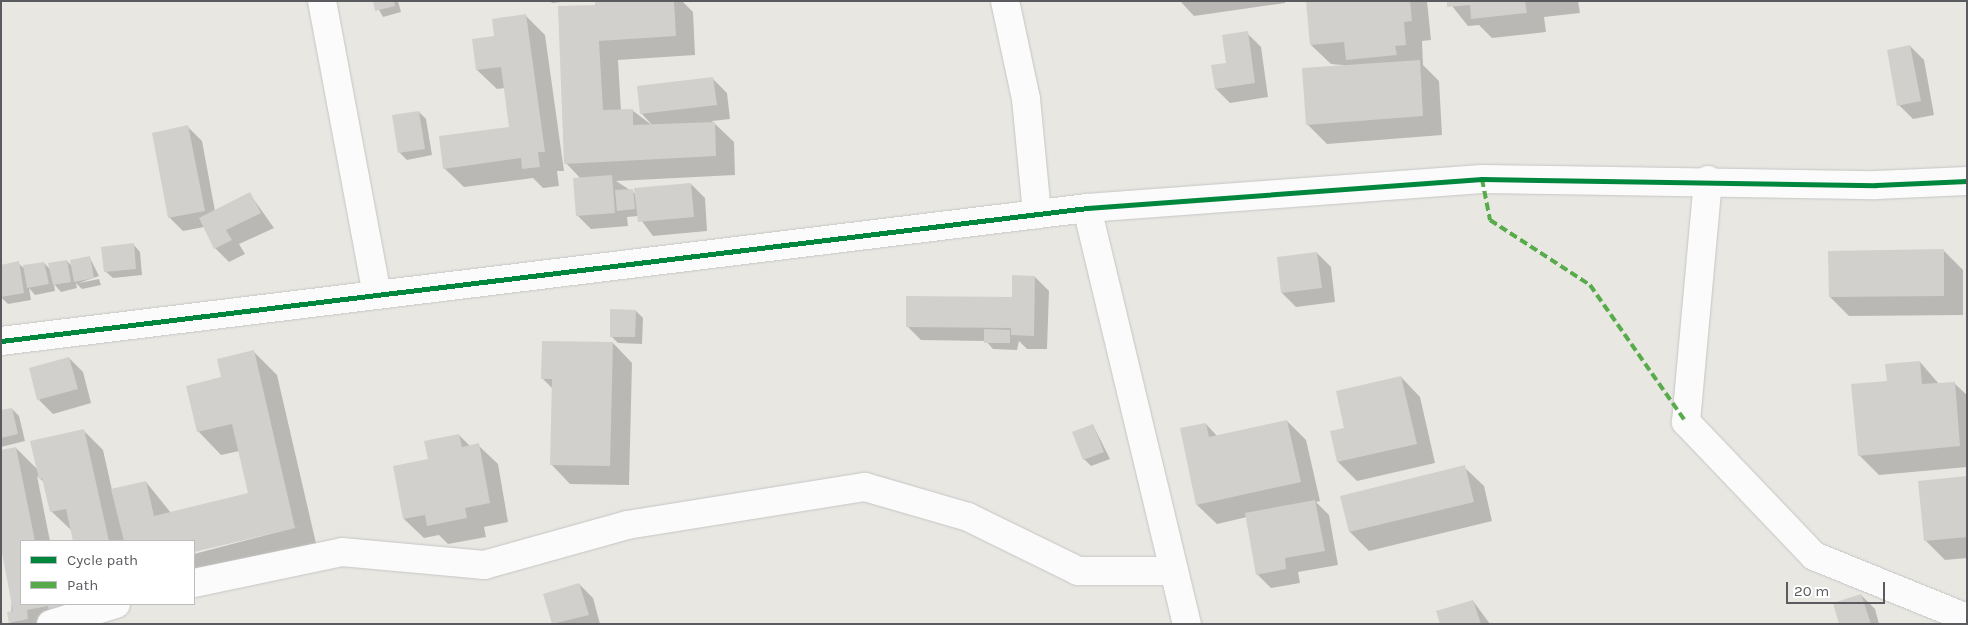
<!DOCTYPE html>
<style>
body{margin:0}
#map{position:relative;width:1968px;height:625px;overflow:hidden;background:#e8e7e2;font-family:Karla,sans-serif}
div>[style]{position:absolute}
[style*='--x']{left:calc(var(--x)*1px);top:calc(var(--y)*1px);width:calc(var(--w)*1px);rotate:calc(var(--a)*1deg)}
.shadow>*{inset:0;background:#0003}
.building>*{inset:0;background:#d1d0cd}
.roads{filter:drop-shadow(0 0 1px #c5c5c4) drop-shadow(0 0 1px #c5c5c4)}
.minor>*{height:28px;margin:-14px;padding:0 14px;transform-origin:14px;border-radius:14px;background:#fcfbfb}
.quiet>*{height:4px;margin-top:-2px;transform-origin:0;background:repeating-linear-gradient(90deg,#58ab4b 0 8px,transparent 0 12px)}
.cycleway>*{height:5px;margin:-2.5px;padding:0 2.5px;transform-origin:2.5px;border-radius:2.5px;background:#00873e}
span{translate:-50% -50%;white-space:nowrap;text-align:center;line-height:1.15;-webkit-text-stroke:4px #fff;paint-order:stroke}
.frame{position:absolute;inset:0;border:2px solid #595b5f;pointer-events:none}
.legend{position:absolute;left:20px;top:540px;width:175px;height:65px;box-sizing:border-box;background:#fff;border:1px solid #bdbdbf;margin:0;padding:6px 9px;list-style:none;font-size:15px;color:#595b5f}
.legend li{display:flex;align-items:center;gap:10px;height:25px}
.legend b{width:25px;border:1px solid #bdbdbf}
.scale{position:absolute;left:1786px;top:582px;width:99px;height:22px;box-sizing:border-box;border:2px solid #595b5f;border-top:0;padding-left:6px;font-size:15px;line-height:18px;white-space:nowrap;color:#595b5f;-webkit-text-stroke:4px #fff;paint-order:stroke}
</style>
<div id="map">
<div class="shadow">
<div style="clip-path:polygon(374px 1px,398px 1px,401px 12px,383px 17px)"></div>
<div style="clip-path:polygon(550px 1px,569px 1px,552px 3px)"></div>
<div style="clip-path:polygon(596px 1px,682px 1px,693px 12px,695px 55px,618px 60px,621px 111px,632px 110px,653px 126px,641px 113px,713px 79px,727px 93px,730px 119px,712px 121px,734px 142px,735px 175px,616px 181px,636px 194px,691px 184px,705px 198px,707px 231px,653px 236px,638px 216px,627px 217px,628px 226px,591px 229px,577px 215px,581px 179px,566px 163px)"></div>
<div style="clip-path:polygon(1180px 1px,1285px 1px,1285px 3px,1194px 16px)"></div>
<div style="clip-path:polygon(1307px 1px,1427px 1px,1431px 40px,1422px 41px,1423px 65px,1439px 81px,1442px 135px,1327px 144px,1307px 124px,1353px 66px,1331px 64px,1311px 45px)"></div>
<div style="clip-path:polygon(1448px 1px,1578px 1px,1580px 13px,1544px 17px,1546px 32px,1492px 38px,1479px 25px,1468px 26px)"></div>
<div style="clip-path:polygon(526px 16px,545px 35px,564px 171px,557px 171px,559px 186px,543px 188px,533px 178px,464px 187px,444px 168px,511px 128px,505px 88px,497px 89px,477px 70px,495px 37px)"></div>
<div style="clip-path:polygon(1247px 33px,1261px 47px,1268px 97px,1230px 103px,1216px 89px)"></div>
<div style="clip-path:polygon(1910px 46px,1924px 60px,1934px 115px,1913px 119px,1899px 105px)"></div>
<div style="clip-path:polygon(419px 112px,426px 119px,432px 155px,407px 160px,400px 153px)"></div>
<div style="clip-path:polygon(188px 127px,202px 141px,215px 211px,250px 194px,274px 228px,239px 244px,245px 254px,229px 262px,215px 248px,204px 227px,183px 231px,169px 217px)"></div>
<div style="clip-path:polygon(133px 244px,140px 252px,142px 275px,113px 278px,105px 271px)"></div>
<div style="clip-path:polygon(1943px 250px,1963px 270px,1963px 315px,1849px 316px,1830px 297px)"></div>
<div style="clip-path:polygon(1317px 253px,1331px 267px,1335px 302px,1296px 307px,1282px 293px,1278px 258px)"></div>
<div style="clip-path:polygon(90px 258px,99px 276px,79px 283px,99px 279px,101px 285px,82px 289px,76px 283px,77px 288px,61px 292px,54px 284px,55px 291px,35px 295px,29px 288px,31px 300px,8px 304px,1px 297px,1px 266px,18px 263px,25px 269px,44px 263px,51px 270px,67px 261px,73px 267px)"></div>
<div style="clip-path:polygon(1035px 277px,1049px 291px,1047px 349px,1027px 349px,1019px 341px,1017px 350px,993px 349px,986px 341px,921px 340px,907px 326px,1013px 299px)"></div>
<div style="clip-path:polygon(636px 311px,643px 318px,642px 344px,618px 343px,611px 336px)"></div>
<div style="clip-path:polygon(613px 343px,632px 363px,629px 485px,570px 484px,551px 464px,553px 389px,543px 379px)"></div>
<div style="clip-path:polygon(253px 351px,277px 375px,318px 552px,194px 581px,194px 554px,301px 526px,194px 551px,194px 541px,74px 541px,72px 531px,51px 511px,45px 483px,37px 476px,50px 541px,21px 541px,21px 604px,98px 604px,88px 624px,11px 624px,16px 448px,38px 470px,84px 431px,103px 450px,112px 490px,146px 482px,171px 513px,249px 494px,239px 451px,221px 455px,198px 431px,223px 378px)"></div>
<div style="clip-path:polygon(69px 358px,83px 372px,91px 403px,53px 414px,39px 400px)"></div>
<div style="clip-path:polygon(1920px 362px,1939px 384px,1954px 383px,1967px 395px,1967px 467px,1879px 475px,1859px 455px,1888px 382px)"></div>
<div style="clip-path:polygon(1401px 377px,1420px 397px,1435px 463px,1357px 481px,1338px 462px,1331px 432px,1346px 429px)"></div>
<div style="clip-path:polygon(12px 409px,19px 416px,25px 441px,1px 447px,1px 412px)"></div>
<div style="clip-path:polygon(1287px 421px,1306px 440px,1320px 501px,1316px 502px,1329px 515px,1338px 565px,1298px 572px,1300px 583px,1271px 588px,1257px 574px,1247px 517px,1217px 524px,1197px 505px,1206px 424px,1218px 437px)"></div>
<div style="clip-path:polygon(1093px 425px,1110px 459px,1091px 466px,1084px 459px)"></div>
<div style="clip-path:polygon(459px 435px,470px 446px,478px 445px,498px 464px,508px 522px,484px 527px,486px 537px,448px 544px,439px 535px,424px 538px,404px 519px)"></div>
<div style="clip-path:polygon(1464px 467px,1484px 486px,1492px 521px,1369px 551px,1350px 532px,1341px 497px)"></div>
<div style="clip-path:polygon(1967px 478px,1967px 558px,1945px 560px,1925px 540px)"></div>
<div style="clip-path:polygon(579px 584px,593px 598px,600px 624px,554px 624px,545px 595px)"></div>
<div style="clip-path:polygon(1861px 595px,1875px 609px,1879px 624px,1840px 624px)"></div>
<div style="clip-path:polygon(1473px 601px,1490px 624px,1442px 624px)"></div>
</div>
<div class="building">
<div style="clip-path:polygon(373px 1px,394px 1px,395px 6px,375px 11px)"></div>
<div style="clip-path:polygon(595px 1px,674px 1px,676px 36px,599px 41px,603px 110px,633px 109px,633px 125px,715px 122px,716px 156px,564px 164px,558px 6px,596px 5px)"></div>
<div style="clip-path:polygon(1306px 1px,1410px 1px,1412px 21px,1404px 22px,1406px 45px,1395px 46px,1397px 55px,1346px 60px,1344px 42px,1310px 45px)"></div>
<div style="clip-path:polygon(1447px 1px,1525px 1px,1527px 13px,1471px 19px,1470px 5px,1447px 7px)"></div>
<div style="clip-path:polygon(526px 14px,545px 152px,538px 152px,540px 167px,522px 169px,521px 158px,443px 169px,439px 136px,509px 127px,501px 67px,476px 70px,472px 39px,494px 36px,492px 19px)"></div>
<div style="clip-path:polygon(1248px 31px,1255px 83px,1215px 89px,1211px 65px,1226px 63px,1222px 35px)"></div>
<div style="clip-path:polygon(1910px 45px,1921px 101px,1897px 106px,1887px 50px)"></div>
<div style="clip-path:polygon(1420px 60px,1423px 116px,1306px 125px,1302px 68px)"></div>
<div style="clip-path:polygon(713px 77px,717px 105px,640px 114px,637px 86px)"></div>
<div style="clip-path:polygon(419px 111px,425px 149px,398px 153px,392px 115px)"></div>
<div style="clip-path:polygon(188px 125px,205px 211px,168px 218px,152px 133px)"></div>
<div style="clip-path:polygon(612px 175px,615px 213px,576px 216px,573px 178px)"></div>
<div style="clip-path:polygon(691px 183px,694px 217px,638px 222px,634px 188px)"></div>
<div style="clip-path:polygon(633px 189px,635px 209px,617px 211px,615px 190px)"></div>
<div style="clip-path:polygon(250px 192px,261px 213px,226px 230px,232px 240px,214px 249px,199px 218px)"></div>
<div style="clip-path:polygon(134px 243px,136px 269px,104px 272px,101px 247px)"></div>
<div style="clip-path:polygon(1944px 249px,1944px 296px,1829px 297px,1828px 251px)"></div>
<div style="clip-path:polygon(1317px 252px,1322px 288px,1281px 293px,1277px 257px)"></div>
<div style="clip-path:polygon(90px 256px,94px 278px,74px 282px,70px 260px)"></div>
<div style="clip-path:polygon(67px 260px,71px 282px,53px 285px,48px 263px)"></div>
<div style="clip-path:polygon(19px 261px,24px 293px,1px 297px,1px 265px)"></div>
<div style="clip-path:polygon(44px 262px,49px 284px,27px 288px,23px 265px)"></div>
<div style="clip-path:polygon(1012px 275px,1035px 276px,1034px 336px,1011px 335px,1011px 328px,906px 327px,906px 296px,1012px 297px)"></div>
<div style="clip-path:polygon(610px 309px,636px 310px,635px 337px,610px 337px)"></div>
<div style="clip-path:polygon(984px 329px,1010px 330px,1010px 343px,984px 343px)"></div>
<div style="clip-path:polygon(542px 341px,613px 342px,610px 466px,550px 465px,552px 379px,541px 379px)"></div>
<div style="clip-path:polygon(254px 350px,295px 528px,194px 552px,194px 541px,124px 541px,111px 489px,146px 481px,154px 516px,248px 493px,232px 424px,197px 432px,186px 386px,221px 377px,217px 359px)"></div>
<div style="clip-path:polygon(69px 357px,78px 389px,37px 400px,29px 368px)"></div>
<div style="clip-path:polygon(1920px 361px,1922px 384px,1955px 382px,1960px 446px,1858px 456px,1851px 384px,1887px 381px,1885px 364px)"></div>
<div style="clip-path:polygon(1401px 376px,1417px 444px,1337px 462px,1330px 431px,1344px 428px,1336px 391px)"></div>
<div style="clip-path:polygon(12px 408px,18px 434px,1px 438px,1px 410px)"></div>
<div style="clip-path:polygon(1287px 420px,1301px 482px,1196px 505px,1180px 428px,1206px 423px,1209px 437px)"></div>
<div style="clip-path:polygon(1093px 424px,1104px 452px,1083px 460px,1072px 432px)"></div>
<div style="clip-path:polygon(84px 429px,109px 541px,73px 541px,66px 509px,50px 512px,42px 478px,39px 479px,30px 441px)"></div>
<div style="clip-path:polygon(459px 434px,462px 447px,479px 443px,490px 503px,465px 508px,467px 518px,427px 526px,425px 515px,403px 519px,393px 466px,428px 459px,424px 441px)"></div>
<div style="clip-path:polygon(16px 447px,35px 541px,21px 541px,21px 604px,69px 604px,70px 612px,50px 616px,48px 606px,27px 610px,28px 619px,9px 623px,7px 612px,13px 611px,1px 547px,1px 450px)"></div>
<div style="clip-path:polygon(1465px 465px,1474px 502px,1349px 532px,1340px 496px)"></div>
<div style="clip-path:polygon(1967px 476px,1967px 537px,1924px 541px,1918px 481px)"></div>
<div style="clip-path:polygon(1315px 500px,1325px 551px,1285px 558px,1286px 569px,1256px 575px,1245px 513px)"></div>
<div style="clip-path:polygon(579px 583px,589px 615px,552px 624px,543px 594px)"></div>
<div style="clip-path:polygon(1861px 594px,1871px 624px,1839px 624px,1833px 603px)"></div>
<div style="clip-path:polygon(1473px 600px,1481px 624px,1440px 624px,1436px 611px)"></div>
</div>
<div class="roads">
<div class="minor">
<div style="--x:322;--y:1;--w:298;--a:79.4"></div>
<div style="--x:1005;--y:1;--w:100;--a:77.9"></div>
<div style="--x:1026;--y:99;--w:116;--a:84.5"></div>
<div style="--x:1708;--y:180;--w:243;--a:95.2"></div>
<div style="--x:1686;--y:422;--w:185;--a:46.3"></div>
<div style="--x:1814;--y:556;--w:165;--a:22.1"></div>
<div style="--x:1087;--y:208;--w:428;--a:76.5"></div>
<div style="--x:1;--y:341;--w:1094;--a:-6.98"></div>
<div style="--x:1087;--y:208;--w:396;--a:-4.2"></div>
<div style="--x:1482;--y:179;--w:394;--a:0.9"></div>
<div style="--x:1876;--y:185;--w:91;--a:-2.5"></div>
<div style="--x:194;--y:583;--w:151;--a:-11.8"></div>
<div style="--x:342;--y:552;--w:143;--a:5.2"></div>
<div style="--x:484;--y:565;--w:148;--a:-15.6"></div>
<div style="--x:627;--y:525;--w:241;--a:-9.1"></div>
<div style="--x:865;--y:487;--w:107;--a:16.2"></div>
<div style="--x:968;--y:517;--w:123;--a:26.1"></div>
<div style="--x:1078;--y:571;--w:96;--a:0"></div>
<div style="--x:51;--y:624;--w:68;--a:-17.1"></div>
</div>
</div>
<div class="quiet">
<div style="--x:1482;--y:179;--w:42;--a:79"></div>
<div style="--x:1490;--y:220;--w:119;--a:33"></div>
<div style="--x:1590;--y:285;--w:167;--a:55"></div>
</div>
<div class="cycleway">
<div style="--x:1;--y:341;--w:1094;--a:-6.98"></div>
<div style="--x:1087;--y:208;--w:396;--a:-4.2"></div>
<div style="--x:1482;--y:179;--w:394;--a:0.9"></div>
<div style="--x:1876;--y:185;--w:91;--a:-2.5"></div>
</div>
<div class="frame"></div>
<ul class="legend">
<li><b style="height:6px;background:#00873e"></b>Cycle path</li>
<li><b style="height:6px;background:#58ab4b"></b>Path</li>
</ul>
<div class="scale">20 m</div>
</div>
